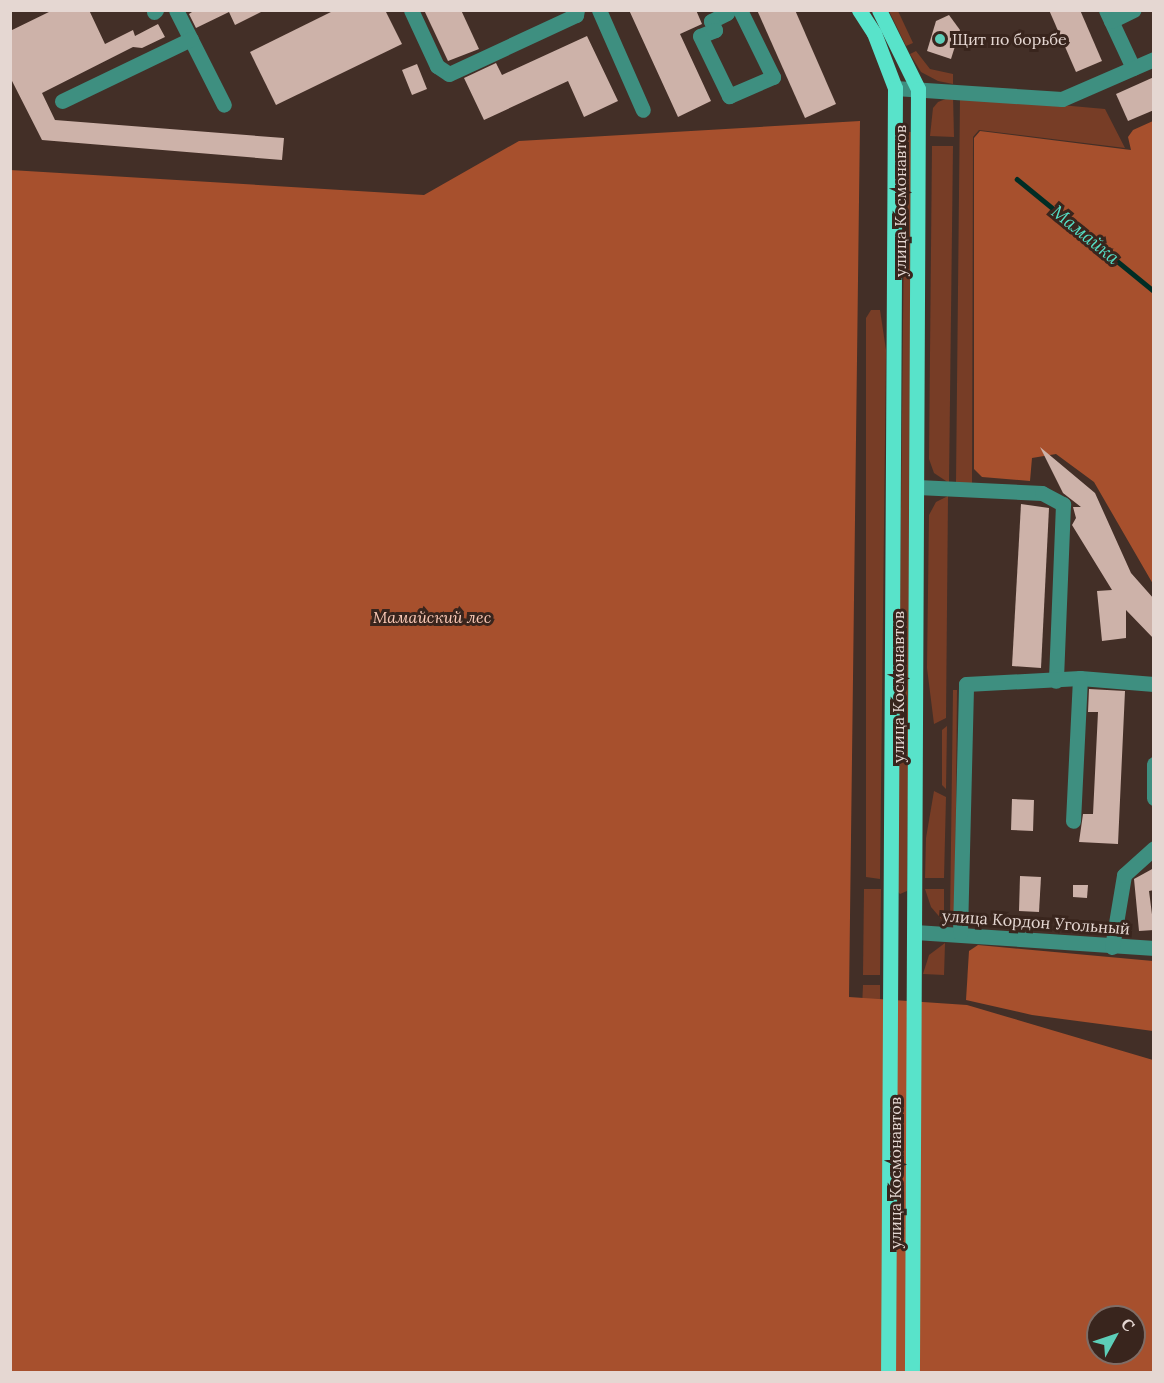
<!DOCTYPE html>
<meta charset="utf-8">
<style>
body{margin:0}
#map{position:relative;width:1164px;height:1383px;overflow:hidden;background:#432f27;font-family:Lora,serif}
div>[style]{position:absolute}
[style*='--x']{left:calc(var(--x)*1px);top:calc(var(--y)*1px);width:calc(var(--w)*1px);rotate:calc(var(--a)*1deg)}
.green>*{inset:0;background:#773d26}
.forest>*{inset:0;background:#a7502d}
.stream>*{height:4.5px;margin:-2.25px;padding:0 2.25px;transform-origin:2.25px;border-radius:2.25px;background:#002d25}
.building>*{inset:0;background:#cdb2a9}
.minor>*{height:15px;margin:-7.5px;padding:0 7.5px;transform-origin:7.5px;border-radius:7.5px;background:#3e8f80}
.major>*{height:15px;margin:-7.5px;padding:0 7.5px;transform-origin:7.5px;border-radius:7.5px;background:#58e3ca}
.dots>*{width:16px;height:16px;translate:-50% -50%;box-sizing:border-box;border:3px solid #39251d;border-radius:50%}
span{translate:-50% -50%;white-space:nowrap;text-align:center;line-height:1.15;-webkit-text-stroke:6px #39251d;paint-order:stroke}
.poi-label{font-size:16px;color:#e5d7d2}
.left{translate:0 -50%;text-align:left}
.street-label{font-size:16px;color:#e5d7d2}
.park-label{font-size:16px;color:#fac9b6;font-style:italic}
.water-label{font-size:18px;color:#55dec5;font-style:italic}
.frame{position:absolute;inset:0;border:12px solid #e5d7d2;pointer-events:none}
.north{position:absolute;left:1086px;top:1305px;width:60px;height:60px;box-sizing:border-box;background:#39251d;border:2px solid #7e6c65;border-radius:50%;rotate:50deg;font-size:16px;font-weight:700;line-height:24px;text-align:center;color:#e5d7d2}
.north::after{content:'';display:block;margin:auto;width:21px;height:27px;background:#5dceb8;clip-path:polygon(50% 0,100% 100%,50% 72%,0 100%)}
</style>
<div id="map">
<div class="green">
<div style="clip-path:polygon(889px 11px,898px 11px,913px 43px,906px 46px)"></div>
<div style="clip-path:polygon(916px 51px,930px 69px,953px 74px,953px 84px,938px 81px,921px 72px,910px 54px)"></div>
<div style="clip-path:polygon(953px 96px,954px 137px,930px 136px,933px 108px,938px 102px)"></div>
<div style="clip-path:polygon(960px 96px,1105px 109px,1125px 148px,979px 130px,973px 137px,972px 484px,956px 483px)"></div>
<div style="clip-path:polygon(905px 132px,915px 132px,907px 891px,900px 894px,897px 891px)"></div>
<div style="clip-path:polygon(932px 146px,953px 146px,949px 483px,934px 473px,929px 459px)"></div>
<div style="clip-path:polygon(871px 310px,880px 310px,886px 350px,880px 879px,866px 877px,866px 318px)"></div>
<div style="clip-path:polygon(948px 496px,946px 718px,934px 724px,927px 668px,929px 515px,936px 502px)"></div>
<div style="clip-path:polygon(953px 690px,957px 690px,955px 918px,950px 922px)"></div>
<div style="clip-path:polygon(947px 726px,946px 789px,942px 785px,942px 730px)"></div>
<div style="clip-path:polygon(934px 791px,946px 797px,944px 878px,925px 878px,926px 838px)"></div>
<div style="clip-path:polygon(864px 889px,881px 889px,880px 975px,863px 975px)"></div>
<div style="clip-path:polygon(925px 889px,944px 889px,944px 922px,931px 907px)"></div>
<div style="clip-path:polygon(945px 943px,944px 975px,923px 974px,929px 955px)"></div>
<div style="clip-path:polygon(863px 985px,880px 985px,880px 1038px,859px 1077px)"></div>
</div>
<div class="forest">
<div style="clip-path:polygon(evenodd,860px 121px,849px 997px,967px 1005px,1153px 1060px,1153px 1372px,11px 1372px,10px 170px,424px 195px,519px 141px,860px 121px,1098px 1317px,1134px 1317px,1134px 1353px,1098px 1353px,1098px 1317px)"></div>
<div style="clip-path:polygon(1153px 121px,1153px 584px,1094px 482px,1056px 454px,1032px 458px,1030px 481px,982px 477px,974px 469px,974px 138px,980px 131px,1131px 150px,1128px 137px,1133px 130px)"></div>
<div style="clip-path:polygon(978px 945px,1153px 961px,1153px 1031px,1032px 1015px,966px 1000px,969px 951px)"></div>
</div>
<div class="stream">
<div style="--x:1017;--y:179;--w:177;--a:39.3"></div>
</div>
<div class="building">
<div style="clip-path:polygon(53px 10px,89px 10px,105px 44px,133px 30px,135px 36px,158px 24px,165px 37px,142px 48px,133px 47px,42px 93px,55px 120px,284px 138px,282px 160px,42px 140px,10px 77px,10px 31px)"></div>
<div style="clip-path:polygon(195px 10px,265px 10px,235px 25px,229px 12px,196px 28px,189px 14px)"></div>
<div style="clip-path:polygon(335px 10px,385px 10px,402px 44px,276px 105px,250px 52px)"></div>
<div style="clip-path:polygon(424px 10px,461px 10px,479px 49px,448px 61px)"></div>
<div style="clip-path:polygon(629px 10px,696px 10px,702px 24px,680px 34px,711px 101px,678px 117px)"></div>
<div style="clip-path:polygon(757px 10px,795px 10px,836px 104px,805px 118px)"></div>
<div style="clip-path:polygon(1049px 10px,1080px 10px,1102px 61px,1076px 72px)"></div>
<div style="clip-path:polygon(949px 15px,960px 30px,951px 59px,927px 51px,936px 21px)"></div>
<div style="clip-path:polygon(587px 36px,618px 101px,584px 117px,568px 81px,484px 120px,464px 78px,496px 63px,502px 75px)"></div>
<div style="clip-path:polygon(417px 64px,427px 89px,412px 95px,402px 70px)"></div>
<div style="clip-path:polygon(1154px 77px,1154px 110px,1128px 121px,1116px 94px)"></div>
<div style="clip-path:polygon(1040px 447px,1095px 493px,1131px 573px,1154px 599px,1154px 639px,1126px 610px,1126px 638px,1102px 641px,1097px 591px,1112px 590px,1072px 525px,1076px 518px,1073px 507px,1081px 507px,1063px 493px)"></div>
<div style="clip-path:polygon(1021px 504px,1049px 508px,1041px 668px,1012px 666px)"></div>
<div style="clip-path:polygon(1089px 689px,1125px 691px,1118px 844px,1079px 842px,1083px 814px,1093px 814px,1098px 712px,1088px 712px)"></div>
<div style="clip-path:polygon(1012px 799px,1034px 800px,1033px 831px,1011px 830px)"></div>
<div style="clip-path:polygon(1154px 868px,1154px 890px,1149px 891px,1154px 930px,1139px 931px,1134px 879px)"></div>
<div style="clip-path:polygon(1020px 876px,1041px 877px,1039px 912px,1019px 911px)"></div>
<div style="clip-path:polygon(1073px 885px,1088px 885px,1087px 898px,1073px 897px)"></div>
</div>
<div class="minor">
<div style="--x:176;--y:10;--w:106;--a:63.2"></div>
<div style="--x:411;--y:10;--w:62;--a:65.1"></div>
<div style="--x:437;--y:66;--w:14;--a:34"></div>
<div style="--x:449;--y:74;--w:140;--a:-24.9"></div>
<div style="--x:576;--y:15;--w:5;--a:-79"></div>
<div style="--x:599;--y:10;--w:109;--a:66.3"></div>
<div style="--x:726;--y:10;--w:3;--a:72"></div>
<div style="--x:727;--y:13;--w:18;--a:153"></div>
<div style="--x:711;--y:21;--w:10;--a:66"></div>
<div style="--x:715;--y:30;--w:16;--a:158"></div>
<div style="--x:700;--y:36;--w:67;--a:64.2"></div>
<div style="--x:729;--y:96;--w:48;--a:-23.4"></div>
<div style="--x:773;--y:77;--w:75;--a:-116.2"></div>
<div style="--x:1106;--y:10;--w:64;--a:65"></div>
<div style="--x:154;--y:12;--w:3;--a:-45"></div>
<div style="--x:1111;--y:21;--w:25;--a:-26"></div>
<div style="--x:895;--y:88;--w:167;--a:3.8"></div>
<div style="--x:1062;--y:99;--w:100;--a:-23.5"></div>
<div style="--x:62;--y:101;--w:143;--a:-25.7"></div>
<div style="--x:917;--y:487;--w:125;--a:2.7"></div>
<div style="--x:1042;--y:493;--w:24;--a:28"></div>
<div style="--x:1063;--y:504;--w:177;--a:92.3"></div>
<div style="--x:1080;--y:678;--w:74;--a:4.6"></div>
<div style="--x:1154;--y:764;--w:34;--a:90"></div>
<div style="--x:915;--y:932;--w:240;--a:3.8"></div>
<div style="--x:960;--y:933;--w:249;--a:-88.6"></div>
<div style="--x:966;--y:684;--w:114;--a:-3"></div>
<div style="--x:1080;--y:678;--w:143;--a:92.8"></div>
<div style="--x:1112;--y:947;--w:73;--a:-80.5"></div>
<div style="--x:1124;--y:875;--w:40;--a:-42"></div>
</div>
<div class="major">
<div style="--x:859;--y:10;--w:27;--a:57"></div>
<div style="--x:874;--y:33;--w:59;--a:69.1"></div>
<div style="--x:895;--y:88;--w:1284;--a:90.31"></div>
<div style="--x:879;--y:10;--w:88;--a:63.7"></div>
<div style="--x:918;--y:89;--w:1283;--a:90.27"></div>
</div>
<div class="dots">
<div style="left:940px;top:39px;background:#5dceb8"></div>
</div>
<div class="poi-label">
<span class="left" style="left:952px;top:39px">Щит по борьбе</span>
</div>
<div class="street-label">
<span style="left:900px;top:201px;rotate:-90deg">улица Космонавтов</span>
<span style="left:898px;top:687px;rotate:-90deg">улица Космонавтов</span>
<span style="left:1036px;top:922px;rotate:4deg">улица Кордон Угольный</span>
<span style="left:895px;top:1173px;rotate:-90deg">улица Космонавтов</span>
</div>
<div class="park-label">
<span style="left:432px;top:617px">Мамайский лес</span>
</div>
<div class="water-label">
<span style="left:1085px;top:235px;rotate:39deg">Мамайка</span>
</div>
<div class="frame"></div>
<div class="north">С</div>
</div>
